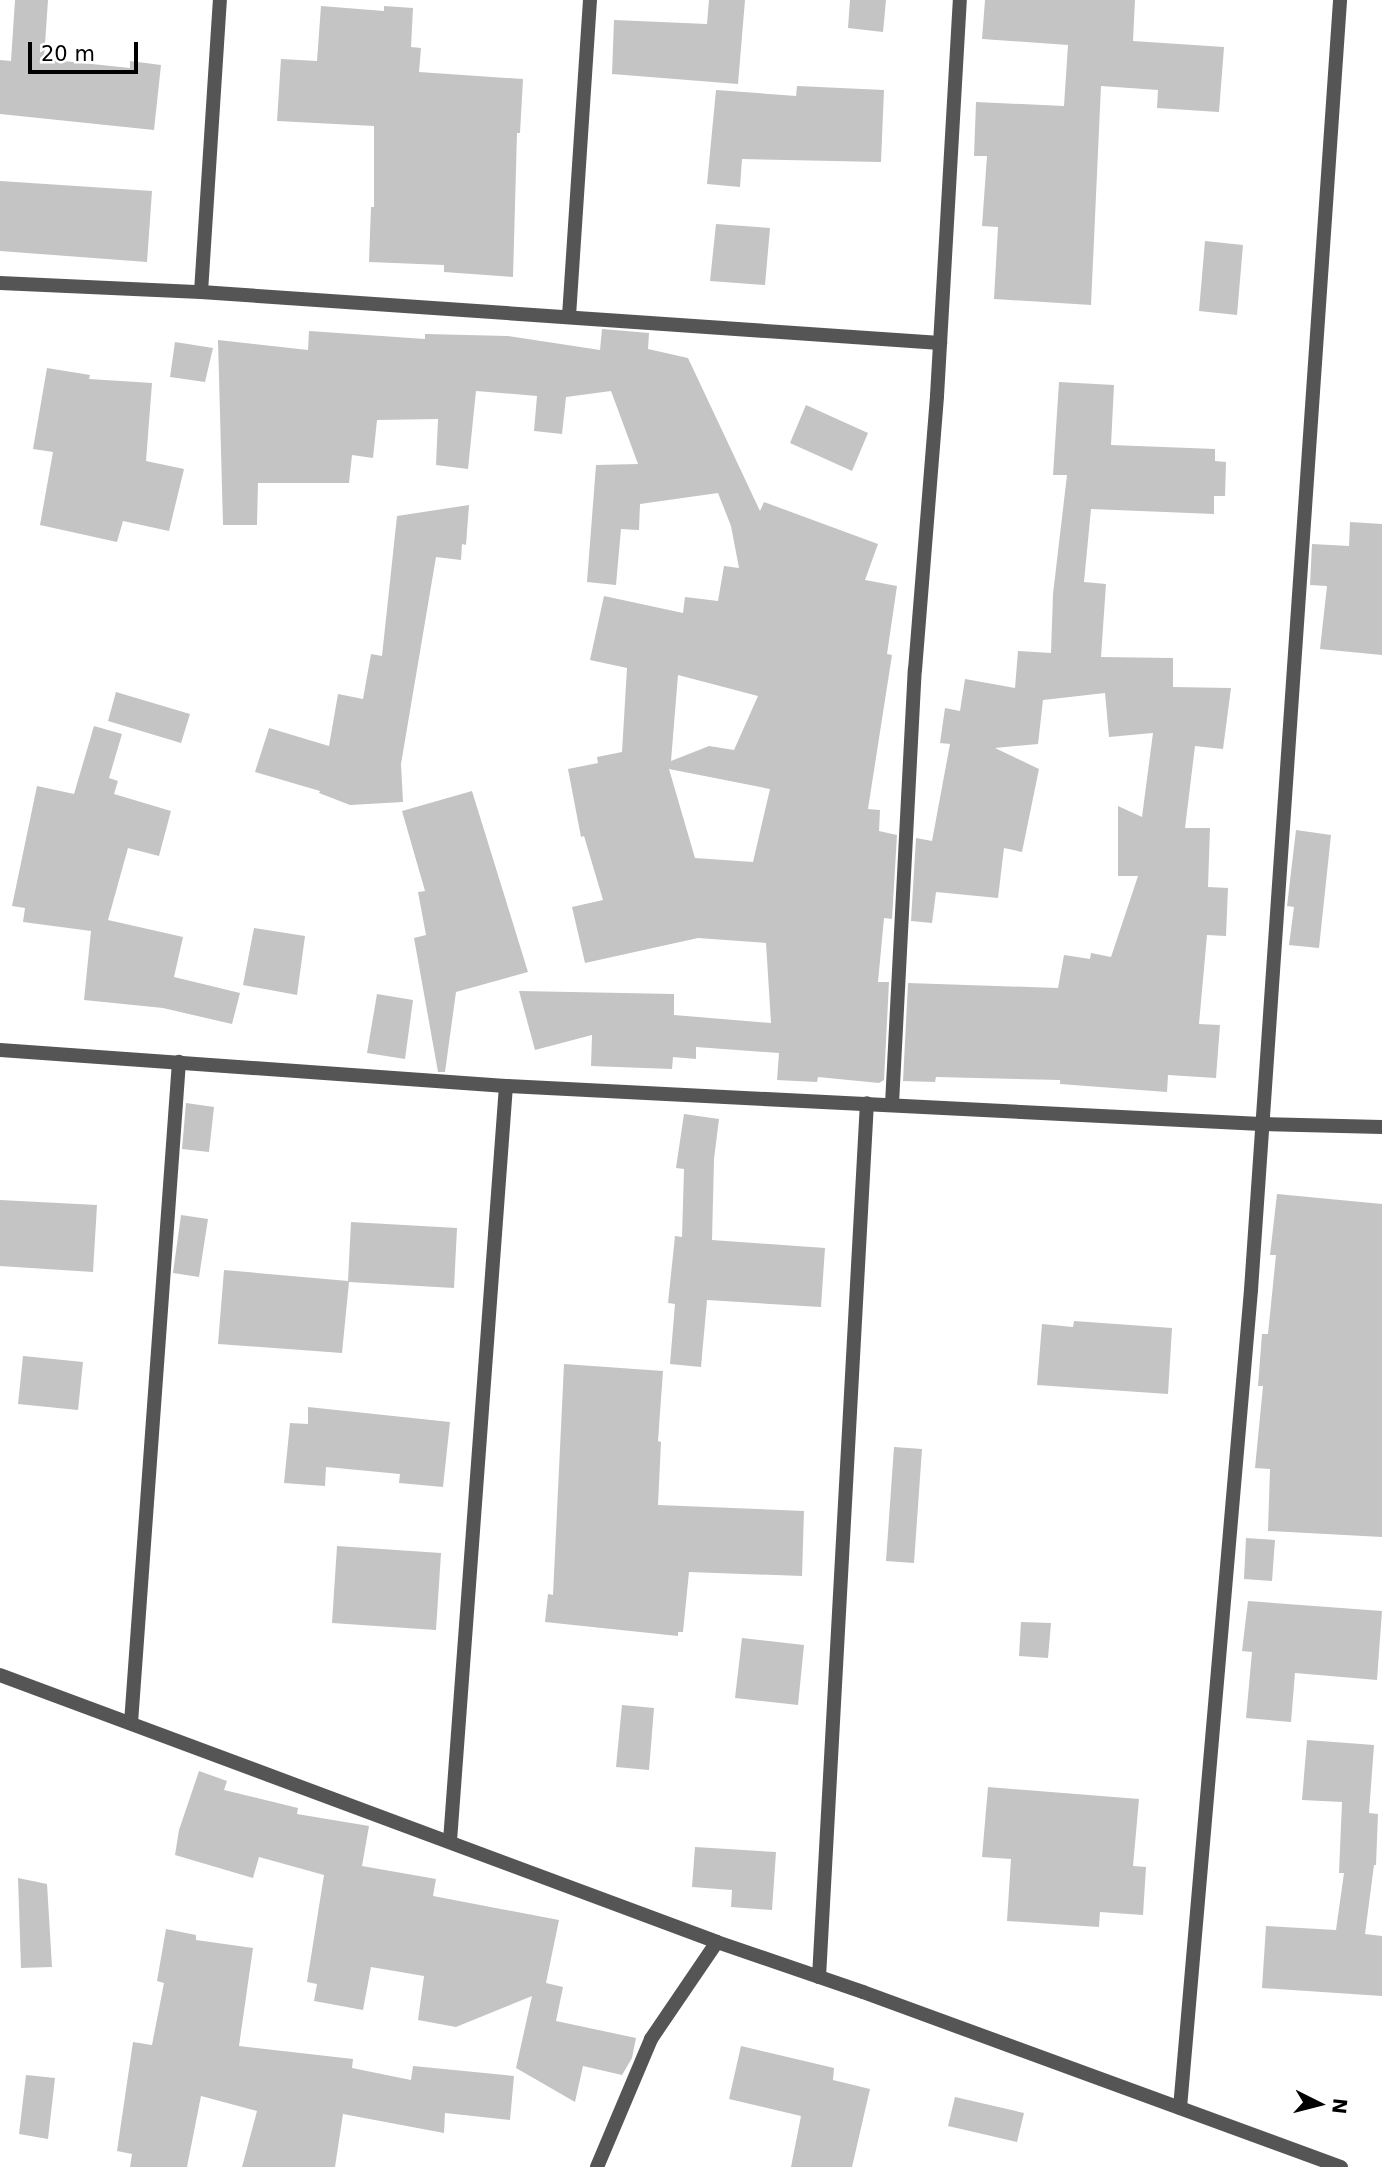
<!DOCTYPE html>
<style>
body{margin:0}
#map{position:relative;width:1382px;height:2167px;overflow:hidden;background:#fff;font-family:"DejaVu Sans",sans-serif}
div>[style]{position:absolute}
[style*='--x']{left:calc(var(--x)*1px);top:calc(var(--y)*1px);width:calc(var(--w)*1px);rotate:calc(var(--a)*1deg)}
.building>*{inset:0;background:#c4c4c4}
.street>*{height:14px;margin:-7px;padding:0 7px;transform-origin:7px;border-radius:7px;background:#555}
span{translate:-50% -50%;white-space:nowrap;text-align:center;line-height:1.15;-webkit-text-stroke:7px #fff;paint-order:stroke}
.north{position:absolute;left:1284px;top:2069px;width:70px;height:70px;-webkit-text-stroke:5px #fff;paint-order:stroke;rotate:96deg;font-size:19px;font-weight:700;line-height:28px;text-align:center;color:#000}
.north::after{content:'';display:block;margin:auto;width:24px;height:32px;background:#000;clip-path:polygon(50% 0,100% 100%,50% 72%,0 100%)}
.scale{position:absolute;left:28px;top:42px;width:110px;height:32px;box-sizing:border-box;border:4px solid #000;border-top:0;padding-left:9px;font-size:21px;line-height:24px;white-space:nowrap;color:#000;-webkit-text-stroke:5px #fff;paint-order:stroke}
</style>
<div id="map">
<div class="building">
<div style="clip-path:polygon(15px 0,48px 0,44px 59px,130px 68px,130px 61px,161px 65px,154px 130px,0 114px,0 60px,11px 61px)"></div>
<div style="clip-path:polygon(709px 0,745px 0,738px 84px,612px 74px,614px 20px,707px 24px)"></div>
<div style="clip-path:polygon(850px 0,886px 0,883px 32px,848px 28px)"></div>
<div style="clip-path:polygon(985px 0,1135px 0,1133px 41px,1224px 47px,1219px 112px,1157px 108px,1158px 90px,1101px 86px,1091px 305px,994px 299px,998px 227px,982px 226px,987px 156px,974px 156px,976px 102px,1064px 106px,1068px 45px,982px 39px)"></div>
<div style="clip-path:polygon(321px 6px,384px 11px,384px 6px,413px 8px,411px 47px,421px 48px,419px 72px,523px 79px,520px 133px,517px 133px,513px 277px,444px 272px,444px 265px,369px 262px,371px 207px,374px 207px,374px 126px,277px 121px,281px 59px,317px 61px)"></div>
<div style="clip-path:polygon(797px 86px,884px 90px,881px 162px,742px 159px,740px 187px,707px 184px,716px 90px,796px 96px)"></div>
<div style="clip-path:polygon(0 181px,152px 191px,147px 262px,0 251px)"></div>
<div style="clip-path:polygon(716px 224px,770px 228px,765px 285px,710px 281px)"></div>
<div style="clip-path:polygon(1205px 241px,1243px 245px,1237px 315px,1199px 311px)"></div>
<div style="clip-path:polygon(evenodd,602px 329px,649px 333px,648px 349px,688px 358px,760px 511px,764px 502px,878px 544px,865px 580px,897px 586px,887px 654px,892px 655px,868px 809px,880px 810px,879px 831px,897px 835px,892px 919px,884px 918px,878px 982px,889px 982px,884px 1080px,879px 1083px,818px 1077px,817px 1082px,777px 1080px,779px 1053px,696px 1047px,696px 1059px,673px 1057px,672px 1069px,591px 1066px,592px 1035px,535px 1050px,519px 991px,674px 994px,674px 1015px,771px 1023px,766px 943px,698px 938px,585px 963px,572px 907px,603px 900px,584px 836px,581px 837px,568px 769px,598px 763px,597px 757px,622px 752px,627px 668px,590px 660px,604px 596px,683px 613px,685px 597px,718px 601px,724px 566px,739px 568px,731px 526px,718px 493px,640px 504px,639px 530px,621px 529px,616px 585px,587px 582px,596px 465px,638px 464px,611px 391px,566px 397px,562px 434px,534px 431px,537px 396px,476px 391px,468px 469px,436px 465px,438px 419px,377px 420px,373px 458px,352px 455px,349px 483px,258px 483px,257px 525px,223px 525px,218px 340px,308px 350px,309px 331px,425px 339px,425px 334px,508px 336px,600px 350px,602px 329px,678px 675px,758px 696px,734px 750px,709px 746px,671px 761px,678px 675px,602px 329px,669px 769px,770px 789px,753px 862px,695px 858px,669px 769px)"></div>
<div style="clip-path:polygon(175px 342px,213px 348px,205px 382px,170px 377px)"></div>
<div style="clip-path:polygon(47px 368px,90px 375px,89px 379px,152px 383px,146px 461px,184px 469px,169px 531px,123px 521px,117px 542px,40px 525px,53px 452px,33px 449px)"></div>
<div style="clip-path:polygon(1059px 382px,1114px 385px,1111px 445px,1215px 449px,1215px 461px,1226px 462px,1225px 496px,1214px 496px,1214px 514px,1091px 509px,1084px 582px,1106px 584px,1101px 657px,1173px 658px,1173px 687px,1231px 688px,1223px 749px,1195px 746px,1185px 828px,1210px 828px,1208px 887px,1228px 888px,1226px 936px,1207px 935px,1199px 1024px,1220px 1025px,1216px 1078px,1168px 1075px,1167px 1092px,1060px 1084px,1060px 1080px,936px 1077px,935px 1082px,903px 1081px,908px 983px,1058px 988px,1064px 955px,1090px 959px,1091px 953px,1111px 957px,1138px 876px,1118px 876px,1118px 806px,1142px 817px,1153px 733px,1109px 737px,1105px 693px,1043px 700px,1038px 744px,995px 748px,1039px 769px,1022px 852px,1004px 848px,998px 898px,936px 892px,932px 923px,911px 921px,916px 838px,932px 841px,950px 744px,940px 743px,945px 708px,960px 711px,965px 679px,1015px 688px,1018px 651px,1051px 653px,1053px 594px,1067px 475px,1053px 475px)"></div>
<div style="clip-path:polygon(806px 405px,868px 433px,852px 471px,790px 443px)"></div>
<div style="clip-path:polygon(469px 505px,466px 545px,462px 544px,461px 560px,436px 557px,401px 764px,403px 802px,350px 805px,319px 793px,320px 791px,255px 772px,269px 728px,329px 746px,338px 694px,363px 699px,371px 654px,382px 656px,397px 516px)"></div>
<div style="clip-path:polygon(1350px 522px,1382px 524px,1382px 655px,1320px 649px,1327px 586px,1310px 585px,1312px 544px,1349px 546px)"></div>
<div style="clip-path:polygon(116px 692px,190px 714px,181px 743px,108px 721px)"></div>
<div style="clip-path:polygon(94px 726px,122px 734px,109px 778px,118px 781px,114px 794px,171px 811px,159px 856px,128px 848px,108px 920px,183px 937px,174px 977px,240px 993px,232px 1024px,163px 1008px,84px 1000px,91px 931px,23px 922px,25px 908px,12px 906px,37px 786px,74px 794px)"></div>
<div style="clip-path:polygon(472px 791px,528px 972px,456px 992px,445px 1072px,438px 1072px,414px 938px,426px 935px,418px 892px,425px 891px,402px 811px)"></div>
<div style="clip-path:polygon(1296px 830px,1331px 835px,1319px 948px,1289px 945px,1294px 907px,1287px 906px)"></div>
<div style="clip-path:polygon(254px 928px,305px 936px,297px 995px,243px 985px)"></div>
<div style="clip-path:polygon(377px 994px,413px 1000px,405px 1059px,367px 1053px)"></div>
<div style="clip-path:polygon(186px 1103px,214px 1107px,209px 1152px,182px 1149px)"></div>
<div style="clip-path:polygon(684px 1114px,719px 1119px,714px 1159px,712px 1240px,825px 1248px,821px 1307px,707px 1300px,701px 1367px,670px 1364px,675px 1304px,668px 1303px,675px 1236px,682px 1237px,684px 1169px,676px 1168px)"></div>
<div style="clip-path:polygon(1277px 1194px,1382px 1204px,1382px 1537px,1268px 1531px,1270px 1469px,1255px 1468px,1263px 1386px,1258px 1386px,1262px 1334px,1268px 1334px,1276px 1255px,1270px 1255px)"></div>
<div style="clip-path:polygon(0 1200px,97px 1205px,93px 1272px,0 1266px)"></div>
<div style="clip-path:polygon(181px 1215px,208px 1219px,199px 1277px,173px 1273px)"></div>
<div style="clip-path:polygon(351px 1222px,457px 1228px,454px 1288px,349px 1282px,342px 1353px,218px 1344px,224px 1270px,348px 1281px)"></div>
<div style="clip-path:polygon(1074px 1321px,1172px 1328px,1168px 1394px,1037px 1385px,1042px 1324px,1073px 1327px)"></div>
<div style="clip-path:polygon(23px 1356px,83px 1362px,78px 1410px,18px 1404px)"></div>
<div style="clip-path:polygon(564px 1364px,663px 1371px,658px 1441px,661px 1442px,658px 1505px,804px 1511px,802px 1576px,689px 1572px,683px 1632px,678px 1632px,678px 1636px,545px 1622px,548px 1594px,553px 1595px)"></div>
<div style="clip-path:polygon(308px 1407px,450px 1422px,443px 1487px,399px 1483px,400px 1474px,326px 1467px,325px 1486px,284px 1483px,290px 1423px,308px 1424px)"></div>
<div style="clip-path:polygon(894px 1447px,922px 1449px,914px 1563px,886px 1561px)"></div>
<div style="clip-path:polygon(1246px 1538px,1275px 1540px,1272px 1581px,1244px 1579px)"></div>
<div style="clip-path:polygon(337px 1546px,441px 1553px,436px 1630px,332px 1623px)"></div>
<div style="clip-path:polygon(1248px 1601px,1382px 1611px,1377px 1680px,1295px 1673px,1291px 1722px,1246px 1718px,1252px 1652px,1242px 1651px)"></div>
<div style="clip-path:polygon(1021px 1622px,1051px 1623px,1048px 1658px,1019px 1656px)"></div>
<div style="clip-path:polygon(742px 1638px,804px 1645px,798px 1705px,735px 1698px)"></div>
<div style="clip-path:polygon(622px 1705px,654px 1708px,649px 1770px,616px 1767px)"></div>
<div style="clip-path:polygon(1307px 1740px,1374px 1745px,1369px 1813px,1378px 1814px,1376px 1865px,1374px 1865px,1365px 1934px,1382px 1936px,1382px 1996px,1262px 1988px,1266px 1926px,1336px 1930px,1344px 1873px,1339px 1873px,1342px 1802px,1302px 1800px)"></div>
<div style="clip-path:polygon(199px 1771px,227px 1781px,224px 1790px,298px 1808px,297px 1814px,369px 1826px,362px 1866px,436px 1879px,433px 1896px,559px 1920px,546px 1983px,563px 1987px,556px 2021px,636px 2038px,632px 2058px,622px 2075px,583px 2066px,575px 2102px,516px 2068px,532px 1996px,456px 2027px,418px 2020px,424px 1976px,371px 1967px,363px 2010px,314px 2001px,317px 1984px,307px 1982px,324px 1875px,259px 1857px,253px 1878px,175px 1855px,179px 1830px)"></div>
<div style="clip-path:polygon(988px 1787px,1139px 1799px,1133px 1866px,1146px 1867px,1143px 1915px,1100px 1912px,1099px 1927px,1007px 1921px,1011px 1859px,982px 1857px)"></div>
<div style="clip-path:polygon(695px 1847px,776px 1852px,772px 1910px,731px 1907px,732px 1890px,692px 1887px)"></div>
<div style="clip-path:polygon(18px 1878px,47px 1884px,52px 1967px,21px 1968px)"></div>
<div style="clip-path:polygon(166px 1929px,196px 1935px,196px 1940px,253px 1948px,239px 2046px,353px 2059px,352px 2068px,411px 2080px,413px 2066px,514px 2076px,510px 2120px,445px 2113px,444px 2133px,343px 2114px,335px 2167px,242px 2167px,257px 2111px,201px 2096px,187px 2167px,130px 2167px,132px 2154px,117px 2151px,133px 2042px,152px 2045px,164px 1983px,157px 1981px)"></div>
<div style="clip-path:polygon(741px 2046px,834px 2068px,833px 2080px,870px 2089px,852px 2167px,791px 2167px,801px 2116px,729px 2099px)"></div>
<div style="clip-path:polygon(26px 2075px,55px 2078px,48px 2139px,19px 2134px)"></div>
<div style="clip-path:polygon(955px 2097px,1024px 2113px,1017px 2142px,948px 2126px)"></div>
</div>
<div class="street">
<div style="--x:0;--y:283;--w:201;--a:2.6"></div>
<div style="--x:201;--y:292;--w:741;--a:3.95"></div>
<div style="--x:201;--y:292;--w:293;--a:-86.3"></div>
<div style="--x:569;--y:316;--w:317;--a:-86.2"></div>
<div style="--x:0;--y:1050;--w:507;--a:4.07"></div>
<div style="--x:506;--y:1086;--w:756;--a:2.88"></div>
<div style="--x:1261;--y:1124;--w:121;--a:1.4"></div>
<div style="--x:892;--y:1104;--w:435;--a:-87"></div>
<div style="--x:915;--y:670;--w:275;--a:-85.4"></div>
<div style="--x:937;--y:396;--w:397;--a:-86.7"></div>
<div style="--x:0;--y:1675;--w:765;--a:20.42"></div>
<div style="--x:717;--y:1942;--w:154;--a:18.9"></div>
<div style="--x:863;--y:1992;--w:509;--a:20.11"></div>
<div style="--x:131;--y:1723;--w:663;--a:-85.85"></div>
<div style="--x:450;--y:1841;--w:757;--a:-85.76"></div>
<div style="--x:819;--y:1977;--w:875;--a:-86.86"></div>
<div style="--x:1180;--y:2108;--w:821;--a:-85.04"></div>
<div style="--x:1251;--y:1290;--w:1293;--a:-86.05"></div>
<div style="--x:597;--y:2167;--w:139;--a:-67.1"></div>
<div style="--x:651;--y:2039;--w:117;--a:-55.8"></div>
</div>
<div class="north">N</div>
<div class="scale">20 m</div>
</div>
